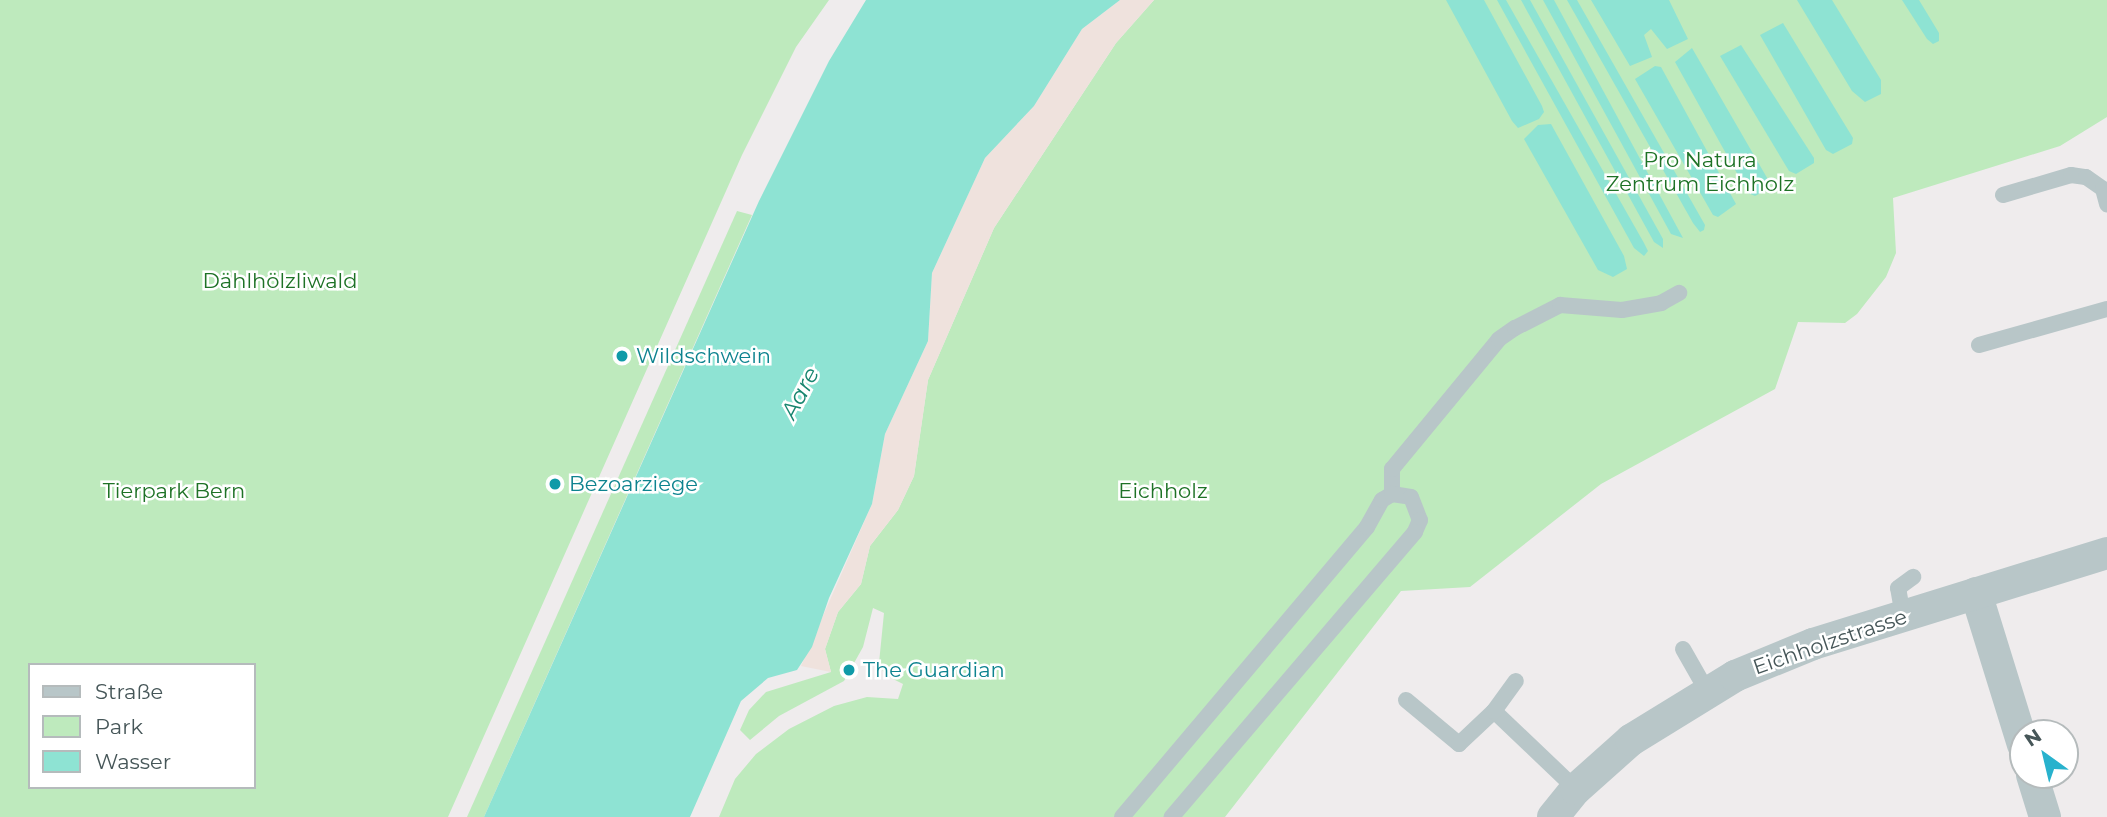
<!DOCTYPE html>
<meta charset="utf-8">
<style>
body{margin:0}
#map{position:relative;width:2107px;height:817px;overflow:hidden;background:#efeced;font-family:Montserrat,sans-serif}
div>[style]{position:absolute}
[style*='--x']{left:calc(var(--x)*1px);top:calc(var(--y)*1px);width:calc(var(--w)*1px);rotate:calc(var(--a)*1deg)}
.green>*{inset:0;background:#beeabd}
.sand>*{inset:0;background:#efe2dd}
.water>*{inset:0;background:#8ee3d3}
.lane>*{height:16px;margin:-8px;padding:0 8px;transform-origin:8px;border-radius:8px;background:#b8c6c8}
.street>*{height:32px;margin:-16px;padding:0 16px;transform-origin:16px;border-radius:16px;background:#b8c6c8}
.dots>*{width:19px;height:19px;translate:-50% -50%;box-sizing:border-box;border:4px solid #fff;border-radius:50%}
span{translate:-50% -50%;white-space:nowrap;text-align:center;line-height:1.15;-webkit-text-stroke:5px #fff;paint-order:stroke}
.park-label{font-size:21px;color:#1e7226}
.culture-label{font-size:21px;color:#0d838f}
.left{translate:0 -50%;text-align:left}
.street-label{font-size:21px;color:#465658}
.water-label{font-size:23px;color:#17856f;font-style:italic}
.legend{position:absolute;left:28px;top:663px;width:228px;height:126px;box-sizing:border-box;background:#fff;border:2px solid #b5bbbc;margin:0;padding:9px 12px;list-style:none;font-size:21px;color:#465658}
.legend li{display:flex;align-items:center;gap:14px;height:35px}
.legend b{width:35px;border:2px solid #b5bbbc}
.north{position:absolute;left:2009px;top:719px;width:70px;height:70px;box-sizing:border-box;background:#fff;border:2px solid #b5bbbc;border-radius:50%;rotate:326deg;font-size:19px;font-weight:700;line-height:28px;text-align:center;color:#465658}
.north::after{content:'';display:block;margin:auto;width:24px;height:32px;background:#28b2cd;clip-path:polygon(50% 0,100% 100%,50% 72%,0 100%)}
</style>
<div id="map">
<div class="green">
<div style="clip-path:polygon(evenodd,0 0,829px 0,796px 47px,742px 155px,448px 817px,0 817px,0 0,30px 665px,254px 665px,254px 787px,30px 787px,30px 665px)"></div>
<div style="clip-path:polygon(1154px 0,2107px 0,2107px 117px,2060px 146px,1893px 198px,1896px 253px,1886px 277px,1857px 314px,1845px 323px,1798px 322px,1775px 389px,1601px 484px,1470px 587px,1401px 591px,1225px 817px,719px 817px,735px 779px,756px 754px,789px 729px,834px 706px,867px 697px,898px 699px,903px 684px,885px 675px,879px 663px,884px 613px,873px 608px,863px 647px,844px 681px,779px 716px,750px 740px,740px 730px,749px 710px,766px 692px,831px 672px,825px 649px,838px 612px,861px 584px,870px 546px,898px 510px,914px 476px,928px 380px,994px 228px,1116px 43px)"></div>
<div style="clip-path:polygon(737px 211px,752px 215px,484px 817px,467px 817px)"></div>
</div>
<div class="sand">
<div style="clip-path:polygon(1120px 0,1154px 0,1116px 43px,994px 228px,928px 380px,914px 476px,898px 510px,870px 546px,861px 584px,838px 612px,825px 649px,831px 672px,801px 666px,872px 504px,885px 434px,928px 341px,932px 273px,985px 158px,1034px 106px,1082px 29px)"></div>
</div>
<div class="water">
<div style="clip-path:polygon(866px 0,1120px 0,1082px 29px,1034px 106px,985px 158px,932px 273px,928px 341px,885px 434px,872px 504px,829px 598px,812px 647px,797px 670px,768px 678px,741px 701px,690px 817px,484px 817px,759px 201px,829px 61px)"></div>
<div style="clip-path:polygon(1446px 0,1484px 0,1542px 106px,1544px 112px,1539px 119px,1518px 128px,1512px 121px)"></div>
<div style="clip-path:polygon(1497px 0,1506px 0,1644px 243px,1648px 251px,1644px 256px,1634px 248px)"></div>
<div style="clip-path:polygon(1521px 0,1530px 0,1663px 239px,1663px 248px,1654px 242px)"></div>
<div style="clip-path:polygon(1543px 0,1554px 0,1683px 238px,1671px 234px)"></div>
<div style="clip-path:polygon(1567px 0,1577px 0,1705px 225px,1704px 230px,1700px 232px,1693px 223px)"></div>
<div style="clip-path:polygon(1591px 0,1669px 0,1688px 39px,1667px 49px,1651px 29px,1644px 35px,1652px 57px,1630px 66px)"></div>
<div style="clip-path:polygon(1797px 0,1832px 0,1881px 80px,1881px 94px,1865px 102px,1852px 91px)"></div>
<div style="clip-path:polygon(1902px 0,1919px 0,1939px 33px,1939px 41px,1933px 44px,1927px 39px)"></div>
<div style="clip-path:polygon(1783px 23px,1853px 138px,1852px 144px,1833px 154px,1826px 150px,1760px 35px)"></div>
<div style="clip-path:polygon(1741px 45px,1814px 158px,1814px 163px,1796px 174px,1789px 171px,1720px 56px)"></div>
<div style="clip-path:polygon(1692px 48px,1770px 183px,1770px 188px,1755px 196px,1748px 193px,1675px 62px)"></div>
<div style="clip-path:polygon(1655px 66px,1661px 67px,1736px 204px,1718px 217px,1713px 215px,1635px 79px)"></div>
<div style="clip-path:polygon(1551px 124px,1624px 256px,1627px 269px,1613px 277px,1598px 270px,1524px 139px,1538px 125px)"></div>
</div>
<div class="lane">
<div style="--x:2003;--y:195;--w:71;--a:-16.4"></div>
<div style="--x:2071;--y:175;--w:15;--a:8"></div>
<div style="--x:2086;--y:177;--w:21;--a:35"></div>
<div style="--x:2103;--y:189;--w:16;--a:75"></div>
<div style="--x:1979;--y:345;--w:133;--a:-15.7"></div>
<div style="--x:1392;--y:494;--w:25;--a:-90"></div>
<div style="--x:1392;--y:469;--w:168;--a:-50.5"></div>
<div style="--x:1499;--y:339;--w:19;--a:-35"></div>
<div style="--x:1515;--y:328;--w:51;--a:-27.1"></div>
<div style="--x:1560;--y:305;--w:62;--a:4.6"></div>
<div style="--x:1622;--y:310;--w:40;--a:-10"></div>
<div style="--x:1661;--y:303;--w:21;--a:-29"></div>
<div style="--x:1903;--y:616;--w:28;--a:-100"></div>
<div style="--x:1898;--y:588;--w:19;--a:-36"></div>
<div style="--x:1683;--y:649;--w:48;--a:60.3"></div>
<div style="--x:1406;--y:700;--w:69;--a:39.7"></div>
<div style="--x:1459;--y:744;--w:48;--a:-43.3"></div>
<div style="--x:1494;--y:711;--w:113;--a:43.6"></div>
<div style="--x:1494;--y:711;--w:37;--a:-54"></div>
<div style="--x:1122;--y:817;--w:380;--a:-49.8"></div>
<div style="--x:1367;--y:527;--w:31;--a:-61"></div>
<div style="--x:1382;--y:500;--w:12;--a:-31"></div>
<div style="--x:1392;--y:494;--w:19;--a:9"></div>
<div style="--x:1411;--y:497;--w:25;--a:69"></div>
<div style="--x:1420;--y:520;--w:13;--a:113"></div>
<div style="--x:1415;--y:532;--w:375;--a:130.5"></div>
</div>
<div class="street">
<div style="--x:1976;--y:593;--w:159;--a:72.8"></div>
<div style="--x:2032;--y:775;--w:44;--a:72.8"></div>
<div style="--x:1553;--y:817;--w:36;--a:-51"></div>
<div style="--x:1576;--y:789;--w:74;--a:-41.7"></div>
<div style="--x:1631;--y:740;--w:122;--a:-31.6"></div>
<div style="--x:1735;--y:676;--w:84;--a:-22.3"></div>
<div style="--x:1813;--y:644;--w:308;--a:-17.2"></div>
</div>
<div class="dots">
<div style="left:622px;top:356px;background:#0f9aa8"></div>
<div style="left:555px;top:484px;background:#0f9aa8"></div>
<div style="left:849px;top:670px;background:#0f9aa8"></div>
</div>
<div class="park-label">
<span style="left:1700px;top:172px">Pro Natura<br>Zentrum Eichholz</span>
<span style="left:280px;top:281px">Dählhölzliwald</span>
<span style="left:174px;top:491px">Tierpark Bern</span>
<span style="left:1163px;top:491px">Eichholz</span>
</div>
<div class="culture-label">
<span class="left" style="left:636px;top:356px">Wildschwein</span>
<span class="left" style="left:569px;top:484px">Bezoarziege</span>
<span class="left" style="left:863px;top:670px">The Guardian</span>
</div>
<div class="street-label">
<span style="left:1830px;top:642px;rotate:-19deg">Eichholzstrasse</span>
</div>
<div class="water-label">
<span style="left:800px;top:393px;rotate:-62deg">Aare</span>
</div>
<ul class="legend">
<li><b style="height:9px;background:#b8c6c8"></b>Straße</li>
<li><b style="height:19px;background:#beeabd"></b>Park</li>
<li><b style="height:19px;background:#8ee3d3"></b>Wasser</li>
</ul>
<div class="north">N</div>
</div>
